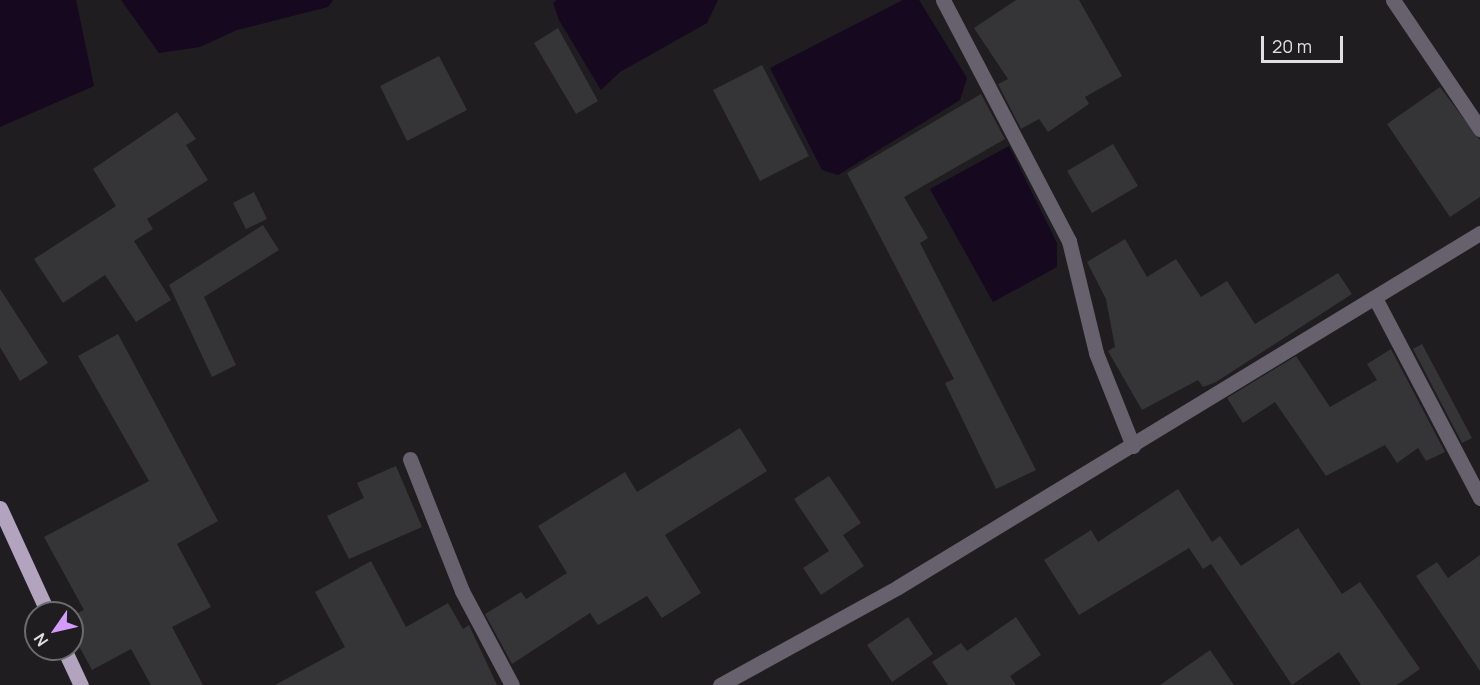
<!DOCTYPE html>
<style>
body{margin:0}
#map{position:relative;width:1480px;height:685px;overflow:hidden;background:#1f1d20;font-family:Manrope,sans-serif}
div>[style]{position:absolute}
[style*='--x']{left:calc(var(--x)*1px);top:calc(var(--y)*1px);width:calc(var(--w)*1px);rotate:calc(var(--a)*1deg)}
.water>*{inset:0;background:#16081f}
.building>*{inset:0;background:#353437}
.minor>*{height:15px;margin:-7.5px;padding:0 7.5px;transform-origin:7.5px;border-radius:7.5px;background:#67606d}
.major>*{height:15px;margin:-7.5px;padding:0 7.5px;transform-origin:7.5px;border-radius:7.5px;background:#b2a3be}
span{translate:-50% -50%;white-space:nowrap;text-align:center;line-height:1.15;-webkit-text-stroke:4.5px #1f1d20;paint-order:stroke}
.north{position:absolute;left:24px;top:601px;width:60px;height:60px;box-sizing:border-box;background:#1f1d20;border:2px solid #6c6b6d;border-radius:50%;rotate:236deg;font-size:16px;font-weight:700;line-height:24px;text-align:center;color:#e0dfe1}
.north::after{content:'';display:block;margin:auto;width:21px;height:27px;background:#d39cfc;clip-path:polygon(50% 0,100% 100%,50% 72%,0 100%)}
.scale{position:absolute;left:1261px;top:36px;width:82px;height:27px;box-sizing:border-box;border:3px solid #e0dfe1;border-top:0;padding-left:8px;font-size:18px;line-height:21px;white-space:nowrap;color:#e0dfe1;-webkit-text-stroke:4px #1f1d20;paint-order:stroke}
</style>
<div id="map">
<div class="water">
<div style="clip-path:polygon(0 0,76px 0,94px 86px,0 127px)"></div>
<div style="clip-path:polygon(121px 0,333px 0,328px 7px,237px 30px,200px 47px,159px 53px)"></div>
<div style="clip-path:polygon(557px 0,718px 0,707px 23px,620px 72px,601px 90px,559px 20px,553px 3px)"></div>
<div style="clip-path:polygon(903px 0,919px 0,967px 78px,960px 100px,838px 175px,822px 170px,770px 68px)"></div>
<div style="clip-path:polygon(1009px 146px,1057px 243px,1057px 267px,993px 302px,930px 189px)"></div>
</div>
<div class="building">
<div style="clip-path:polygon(1016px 0,1079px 0,1122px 76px,1085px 97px,1089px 104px,1048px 132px,1039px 119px,1021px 129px,998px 84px,1008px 79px,974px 28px)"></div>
<div style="clip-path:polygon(558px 28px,598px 101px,576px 114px,534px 43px)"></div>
<div style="clip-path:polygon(439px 56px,467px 110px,407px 141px,380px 86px)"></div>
<div style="clip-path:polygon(762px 65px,809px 156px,760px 181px,713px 90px)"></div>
<div style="clip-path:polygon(1440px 87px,1480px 140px,1480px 197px,1450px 217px,1387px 124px)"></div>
<div style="clip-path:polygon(981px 94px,1005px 139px,904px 197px,928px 238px,920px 243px,1036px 470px,996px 489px,945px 383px,954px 379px,847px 173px)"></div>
<div style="clip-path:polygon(177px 112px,196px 139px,186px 145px,208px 180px,147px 219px,153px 229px,134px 241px,171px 300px,136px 322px,105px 275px,63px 303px,34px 259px,116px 206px,93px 169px)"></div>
<div style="clip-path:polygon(1113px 144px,1138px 186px,1092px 213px,1067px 171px)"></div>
<div style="clip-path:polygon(254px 192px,267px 219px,246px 229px,233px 203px)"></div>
<div style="clip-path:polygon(263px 225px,279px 250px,204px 297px,236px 365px,212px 377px,169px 285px)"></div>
<div style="clip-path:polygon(1125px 239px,1147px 277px,1176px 259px,1201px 297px,1227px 281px,1255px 324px,1338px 273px,1352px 294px,1216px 382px,1203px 387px,1198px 380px,1142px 410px,1108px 351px,1115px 347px,1106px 299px,1087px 262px)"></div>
<div style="clip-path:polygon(0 289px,48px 363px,20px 381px,0 347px)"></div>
<div style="clip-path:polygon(118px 334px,218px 521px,177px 544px,211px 607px,172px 627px,203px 685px,151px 685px,131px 649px,92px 670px,72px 633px,72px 616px,84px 610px,44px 537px,149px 481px,78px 356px)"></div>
<div style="clip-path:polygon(1422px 344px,1472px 438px,1462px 443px,1413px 349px)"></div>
<div style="clip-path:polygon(1391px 349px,1445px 452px,1426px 461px,1418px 448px,1397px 463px,1385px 445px,1326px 476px,1275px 402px,1243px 423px,1227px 398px,1296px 356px,1330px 407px,1377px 380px,1367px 364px)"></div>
<div style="clip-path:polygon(740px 428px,767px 471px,665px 535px,701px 593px,662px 618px,647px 596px,598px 625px,590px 613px,512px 664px,485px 614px,521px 592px,526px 599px,567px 573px,538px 526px,625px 472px,637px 492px)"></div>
<div style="clip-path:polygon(396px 466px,422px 527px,349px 559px,327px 516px,364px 498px,357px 483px)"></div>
<div style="clip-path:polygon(829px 476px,861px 523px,843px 535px,864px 566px,821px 595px,803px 568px,829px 551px,794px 499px)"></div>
<div style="clip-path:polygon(1178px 489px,1212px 542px,1220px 536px,1241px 566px,1298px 528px,1342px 594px,1360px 582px,1420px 669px,1397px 685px,1361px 685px,1339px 652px,1292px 685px,1211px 564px,1203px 569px,1189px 548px,1079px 615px,1044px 560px,1091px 530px,1098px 542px)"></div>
<div style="clip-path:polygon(1480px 555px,1480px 671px,1416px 576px,1437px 562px,1448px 578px)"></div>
<div style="clip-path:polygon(371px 561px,406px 627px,448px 603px,463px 629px,469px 625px,497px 685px,275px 685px,345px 647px,315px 592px)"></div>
<div style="clip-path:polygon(908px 617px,933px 654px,892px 682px,867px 645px)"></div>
<div style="clip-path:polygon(1016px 617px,1041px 655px,1010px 676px,1016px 685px,948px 685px,932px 662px,961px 643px,967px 651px)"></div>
<div style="clip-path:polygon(1210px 650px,1234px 685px,1160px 685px)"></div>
</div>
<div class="minor">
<div style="--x:943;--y:0;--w:272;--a:62.4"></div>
<div style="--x:1069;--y:241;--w:115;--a:76.4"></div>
<div style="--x:1096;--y:353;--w:100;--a:68.3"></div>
<div style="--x:1393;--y:0;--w:156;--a:56"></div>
<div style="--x:1375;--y:298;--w:226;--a:62.3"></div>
<div style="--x:410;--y:459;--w:142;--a:68.5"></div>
<div style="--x:462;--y:591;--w:106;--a:62"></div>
<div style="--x:720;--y:685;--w:203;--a:-28.8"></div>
<div style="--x:898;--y:587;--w:681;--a:-31.31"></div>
</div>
<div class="major">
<div style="--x:0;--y:508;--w:115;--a:65.4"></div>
<div style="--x:64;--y:649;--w:40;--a:65"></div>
</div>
<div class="north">N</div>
<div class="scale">20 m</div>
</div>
